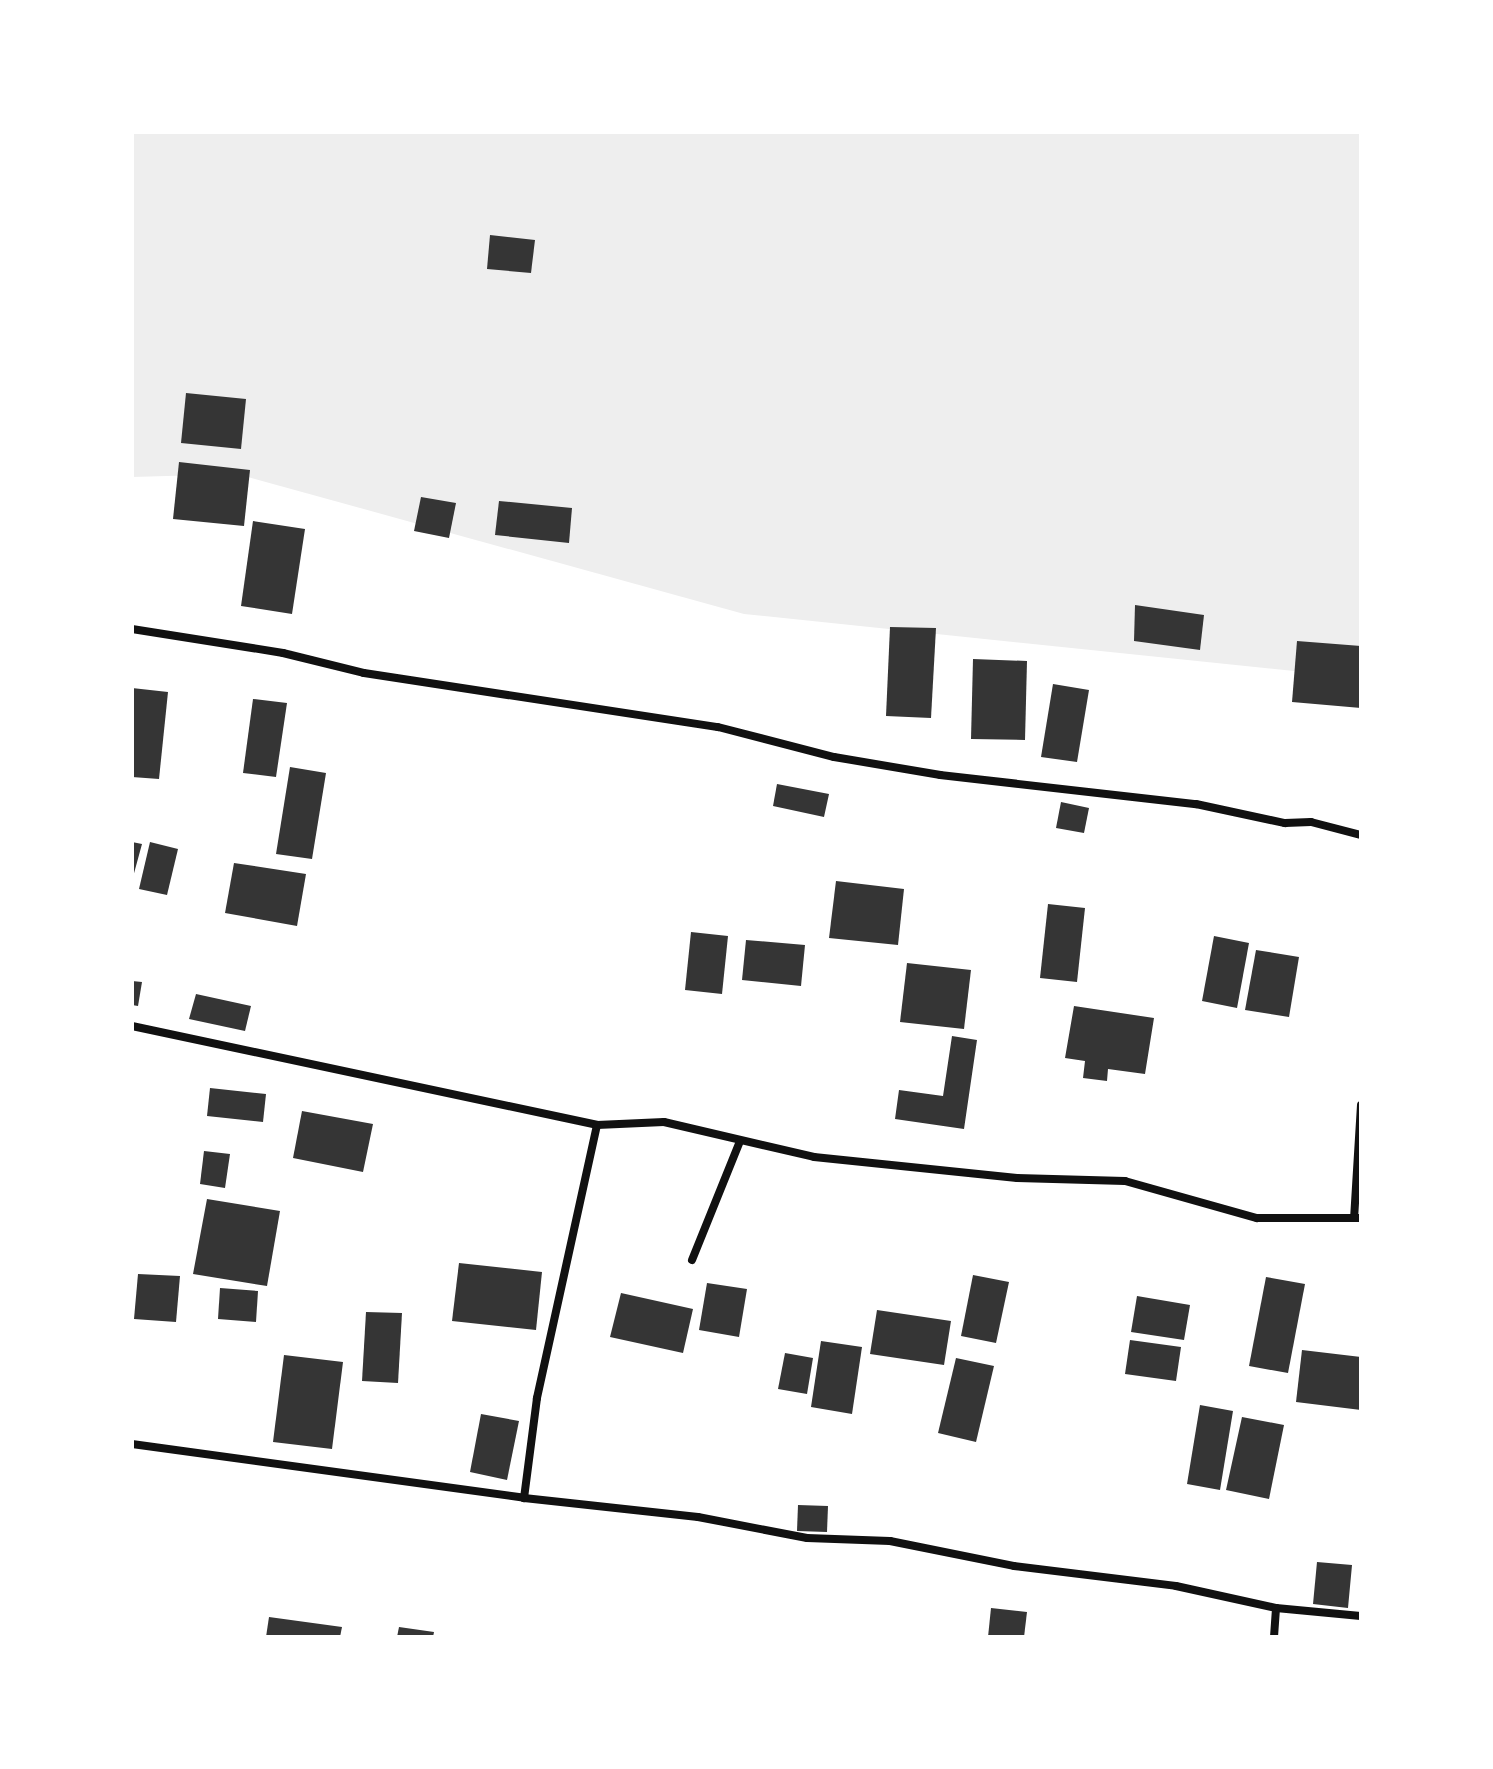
<!DOCTYPE html>
<style>
body{margin:0}
#map{position:relative;width:1493px;height:1769px;overflow:hidden;background:#fff;font-family:"Fira Sans",sans-serif}
div>[style]{position:absolute}
[style*='--x']{left:calc(var(--x)*1px);top:calc(var(--y)*1px);width:calc(var(--w)*1px);rotate:calc(var(--a)*1deg)}
.green>*{inset:0;background:#eee}
.building>*{inset:0;background:#353535}
.minor>*{height:8px;margin:-4px;padding:0 4px;transform-origin:4px;border-radius:4px;background:#111}
span{translate:-50% -50%;white-space:nowrap;text-align:center;line-height:1.15;-webkit-text-stroke:8px #fff;paint-order:stroke}
.frame{position:absolute;inset:0;border:134px solid #fff;pointer-events:none}
</style>
<div id="map">
<div class="green">
<div style="clip-path:polygon(132px 132px,1361px 132px,1361px 678px,744px 614px,237px 474px,132px 477px)"></div>
</div>
<div class="building">
<div style="clip-path:polygon(490px 235px,535px 240px,531px 273px,487px 269px)"></div>
<div style="clip-path:polygon(186px 393px,246px 399px,241px 449px,181px 443px)"></div>
<div style="clip-path:polygon(179px 462px,250px 470px,244px 526px,173px 519px)"></div>
<div style="clip-path:polygon(421px 497px,456px 503px,449px 538px,414px 531px)"></div>
<div style="clip-path:polygon(499px 501px,572px 508px,569px 543px,495px 535px)"></div>
<div style="clip-path:polygon(253px 521px,305px 529px,292px 614px,241px 606px)"></div>
<div style="clip-path:polygon(1135px 605px,1204px 615px,1200px 650px,1134px 641px)"></div>
<div style="clip-path:polygon(890px 627px,936px 628px,931px 718px,886px 716px)"></div>
<div style="clip-path:polygon(1297px 641px,1361px 646px,1361px 708px,1292px 702px)"></div>
<div style="clip-path:polygon(973px 659px,1027px 661px,1025px 740px,971px 739px)"></div>
<div style="clip-path:polygon(1053px 684px,1089px 690px,1077px 762px,1041px 757px)"></div>
<div style="clip-path:polygon(132px 688px,168px 692px,159px 779px,132px 777px)"></div>
<div style="clip-path:polygon(253px 699px,287px 703px,276px 777px,243px 773px)"></div>
<div style="clip-path:polygon(290px 767px,326px 773px,312px 859px,276px 854px)"></div>
<div style="clip-path:polygon(777px 784px,829px 794px,824px 817px,773px 806px)"></div>
<div style="clip-path:polygon(1061px 802px,1089px 808px,1084px 833px,1056px 828px)"></div>
<div style="clip-path:polygon(132px 842px,142px 844px,133px 877px,132px 877px)"></div>
<div style="clip-path:polygon(150px 842px,178px 849px,167px 895px,139px 889px)"></div>
<div style="clip-path:polygon(234px 863px,306px 874px,297px 926px,225px 913px)"></div>
<div style="clip-path:polygon(836px 881px,904px 889px,898px 945px,829px 938px)"></div>
<div style="clip-path:polygon(1048px 904px,1085px 908px,1077px 982px,1040px 978px)"></div>
<div style="clip-path:polygon(691px 932px,728px 936px,722px 994px,685px 990px)"></div>
<div style="clip-path:polygon(1214px 936px,1249px 943px,1237px 1008px,1202px 1001px)"></div>
<div style="clip-path:polygon(746px 940px,805px 945px,801px 986px,742px 980px)"></div>
<div style="clip-path:polygon(1256px 950px,1299px 957px,1289px 1017px,1245px 1010px)"></div>
<div style="clip-path:polygon(907px 963px,971px 970px,964px 1029px,900px 1022px)"></div>
<div style="clip-path:polygon(132px 981px,142px 982px,138px 1006px,132px 1005px)"></div>
<div style="clip-path:polygon(196px 994px,251px 1006px,245px 1031px,189px 1019px)"></div>
<div style="clip-path:polygon(1074px 1006px,1154px 1018px,1145px 1074px,1108px 1069px,1107px 1081px,1083px 1078px,1085px 1061px,1065px 1058px)"></div>
<div style="clip-path:polygon(952px 1036px,977px 1040px,964px 1129px,895px 1119px,899px 1090px,943px 1096px)"></div>
<div style="clip-path:polygon(210px 1088px,266px 1094px,263px 1122px,207px 1116px)"></div>
<div style="clip-path:polygon(302px 1111px,373px 1124px,363px 1172px,293px 1158px)"></div>
<div style="clip-path:polygon(204px 1151px,230px 1154px,225px 1188px,200px 1184px)"></div>
<div style="clip-path:polygon(207px 1199px,280px 1211px,267px 1286px,193px 1274px)"></div>
<div style="clip-path:polygon(459px 1263px,542px 1272px,536px 1330px,452px 1321px)"></div>
<div style="clip-path:polygon(138px 1274px,180px 1276px,176px 1322px,134px 1319px)"></div>
<div style="clip-path:polygon(973px 1275px,1009px 1282px,996px 1343px,961px 1336px)"></div>
<div style="clip-path:polygon(1266px 1277px,1305px 1284px,1288px 1373px,1249px 1366px)"></div>
<div style="clip-path:polygon(707px 1283px,747px 1289px,739px 1337px,699px 1330px)"></div>
<div style="clip-path:polygon(220px 1288px,258px 1291px,256px 1322px,218px 1319px)"></div>
<div style="clip-path:polygon(621px 1293px,693px 1309px,683px 1353px,610px 1337px)"></div>
<div style="clip-path:polygon(1137px 1296px,1190px 1305px,1184px 1340px,1131px 1332px)"></div>
<div style="clip-path:polygon(877px 1310px,951px 1321px,944px 1365px,870px 1354px)"></div>
<div style="clip-path:polygon(366px 1312px,402px 1313px,398px 1383px,362px 1381px)"></div>
<div style="clip-path:polygon(1130px 1340px,1181px 1347px,1176px 1381px,1125px 1374px)"></div>
<div style="clip-path:polygon(821px 1341px,862px 1347px,852px 1414px,811px 1407px)"></div>
<div style="clip-path:polygon(1302px 1350px,1361px 1357px,1361px 1410px,1296px 1402px)"></div>
<div style="clip-path:polygon(785px 1353px,813px 1358px,807px 1394px,778px 1389px)"></div>
<div style="clip-path:polygon(284px 1355px,343px 1362px,332px 1449px,273px 1442px)"></div>
<div style="clip-path:polygon(956px 1358px,994px 1366px,976px 1442px,938px 1433px)"></div>
<div style="clip-path:polygon(1200px 1405px,1233px 1411px,1220px 1490px,1187px 1484px)"></div>
<div style="clip-path:polygon(481px 1414px,519px 1421px,507px 1480px,470px 1472px)"></div>
<div style="clip-path:polygon(1242px 1417px,1284px 1425px,1269px 1499px,1226px 1490px)"></div>
<div style="clip-path:polygon(798px 1505px,828px 1506px,827px 1532px,797px 1531px)"></div>
<div style="clip-path:polygon(1317px 1562px,1352px 1565px,1348px 1608px,1313px 1604px)"></div>
<div style="clip-path:polygon(991px 1608px,1027px 1612px,1024px 1637px,988px 1637px)"></div>
<div style="clip-path:polygon(269px 1617px,342px 1627px,340px 1637px,266px 1637px)"></div>
<div style="clip-path:polygon(399px 1627px,434px 1632px,433px 1637px,397px 1637px)"></div>
</div>
<div class="minor">
<div style="--x:132;--y:629;--w:153;--a:9"></div>
<div style="--x:283;--y:653;--w:83;--a:13.9"></div>
<div style="--x:364;--y:673;--w:358;--a:8.7"></div>
<div style="--x:718;--y:727;--w:120;--a:14.5"></div>
<div style="--x:834;--y:757;--w:108;--a:9.6"></div>
<div style="--x:940;--y:775;--w:258;--a:6.5"></div>
<div style="--x:1196;--y:804;--w:91;--a:12.1"></div>
<div style="--x:1285;--y:823;--w:26;--a:-2"></div>
<div style="--x:1311;--y:822;--w:52;--a:14.6"></div>
<div style="--x:132;--y:1026;--w:475;--a:12"></div>
<div style="--x:597;--y:1125;--w:67;--a:-2.6"></div>
<div style="--x:664;--y:1122;--w:154;--a:13.1"></div>
<div style="--x:814;--y:1157;--w:204;--a:5.9"></div>
<div style="--x:1017;--y:1178;--w:108;--a:1.6"></div>
<div style="--x:1125;--y:1181;--w:137;--a:15.7"></div>
<div style="--x:1257;--y:1218;--w:97;--a:0"></div>
<div style="--x:1361;--y:1105;--w:113;--a:93.5"></div>
<div style="--x:1354;--y:1218;--w:7;--a:0"></div>
<div style="--x:597;--y:1125;--w:280;--a:102.4"></div>
<div style="--x:537;--y:1398;--w:101;--a:97.4"></div>
<div style="--x:524;--y:1498;--w:175;--a:6.2"></div>
<div style="--x:698;--y:1517;--w:111;--a:10.9"></div>
<div style="--x:807;--y:1538;--w:83;--a:2.1"></div>
<div style="--x:890;--y:1541;--w:126;--a:11.4"></div>
<div style="--x:1014;--y:1566;--w:163;--a:7"></div>
<div style="--x:1176;--y:1586;--w:102;--a:12.4"></div>
<div style="--x:1276;--y:1608;--w:85;--a:5.4"></div>
<div style="--x:692;--y:1260;--w:128;--a:-68"></div>
<div style="--x:132;--y:1444;--w:396;--a:7.8"></div>
<div style="--x:1274;--y:1637;--w:29;--a:-86"></div>
</div>
<div class="frame"></div>
</div>
